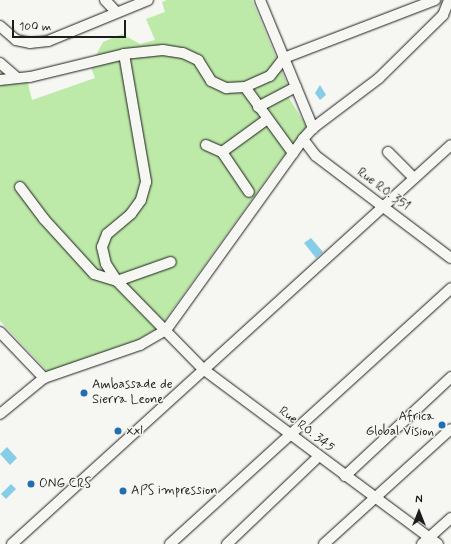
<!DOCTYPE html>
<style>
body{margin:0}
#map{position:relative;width:451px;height:544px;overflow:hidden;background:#f6f6f2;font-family:Mynerve,sans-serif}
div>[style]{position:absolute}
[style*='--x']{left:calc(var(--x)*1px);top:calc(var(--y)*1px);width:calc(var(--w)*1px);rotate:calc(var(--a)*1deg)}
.green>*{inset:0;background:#bdeaa8}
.water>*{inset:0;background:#86cde7}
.roads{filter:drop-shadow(0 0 1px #1c1c1c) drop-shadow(0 0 1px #1c1c1c)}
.minor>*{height:10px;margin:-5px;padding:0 5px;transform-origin:5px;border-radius:5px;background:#f6f6f2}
.dots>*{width:11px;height:11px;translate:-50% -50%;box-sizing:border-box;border:2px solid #f6f6f2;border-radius:50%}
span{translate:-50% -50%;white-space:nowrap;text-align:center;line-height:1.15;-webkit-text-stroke:3px #f6f6f2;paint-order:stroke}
.street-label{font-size:13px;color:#1c1c1c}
.poi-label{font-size:13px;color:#1c1c1c}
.left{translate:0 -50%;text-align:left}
.right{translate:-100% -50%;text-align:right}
.north{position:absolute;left:399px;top:492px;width:40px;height:40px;-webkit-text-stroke:3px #f6f6f2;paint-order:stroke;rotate:0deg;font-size:11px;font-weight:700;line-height:16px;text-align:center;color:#1c1c1c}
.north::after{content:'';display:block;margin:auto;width:14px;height:18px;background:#1c1c1c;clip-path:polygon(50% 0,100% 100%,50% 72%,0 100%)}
.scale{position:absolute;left:12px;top:20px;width:114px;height:18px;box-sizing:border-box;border:2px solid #1c1c1c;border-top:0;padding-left:5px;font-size:12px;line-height:14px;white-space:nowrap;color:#1c1c1c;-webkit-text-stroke:3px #f6f6f2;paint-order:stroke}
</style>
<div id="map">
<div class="green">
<div style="clip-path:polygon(167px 0,252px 0,288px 86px,289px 98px,307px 127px,276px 166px,160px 327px,137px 340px,48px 372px,0 321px,0 66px,7px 73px,26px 75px,32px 100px,95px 78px,88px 59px,95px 57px,103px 42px,122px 34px,140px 44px,155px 40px,146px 19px,165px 12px,162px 2px)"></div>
</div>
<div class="water">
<div style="clip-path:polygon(320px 85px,326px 95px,320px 100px,315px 93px)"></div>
<div style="clip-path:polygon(311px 238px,323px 252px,316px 258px,304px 243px)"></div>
<div style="clip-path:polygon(7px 447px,17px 458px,10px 465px,0 454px)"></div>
<div style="clip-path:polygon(11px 484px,16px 489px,6px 499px,1px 494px)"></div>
</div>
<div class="roads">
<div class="minor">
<div style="--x:105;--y:0;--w:16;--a:47"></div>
<div style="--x:260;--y:0;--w:139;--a:67.5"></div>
<div style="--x:0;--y:26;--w:21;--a:41"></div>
<div style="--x:16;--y:40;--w:14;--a:12"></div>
<div style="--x:30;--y:43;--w:18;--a:-6"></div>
<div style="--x:48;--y:41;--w:108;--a:-22.3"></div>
<div style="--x:124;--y:54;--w:130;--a:80.2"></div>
<div style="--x:146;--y:182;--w:19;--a:106"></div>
<div style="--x:141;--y:200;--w:17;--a:126"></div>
<div style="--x:131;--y:214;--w:31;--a:140"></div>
<div style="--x:107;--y:234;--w:14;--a:111"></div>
<div style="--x:102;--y:247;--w:17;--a:77"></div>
<div style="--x:106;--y:264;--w:20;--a:57"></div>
<div style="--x:117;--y:281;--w:123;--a:45.7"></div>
<div style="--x:203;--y:369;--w:293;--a:36.7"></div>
<div style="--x:0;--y:63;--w:21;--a:41"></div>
<div style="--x:0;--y:80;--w:30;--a:-6"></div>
<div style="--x:30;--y:77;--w:97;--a:-13.7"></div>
<div style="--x:124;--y:54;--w:39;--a:-6"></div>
<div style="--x:163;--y:50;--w:20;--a:9"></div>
<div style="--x:183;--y:53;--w:17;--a:25"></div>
<div style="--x:198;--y:60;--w:25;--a:58"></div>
<div style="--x:211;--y:81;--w:17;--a:25"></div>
<div style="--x:226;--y:88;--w:19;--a:-3"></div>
<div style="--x:245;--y:87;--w:27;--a:-24"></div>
<div style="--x:270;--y:76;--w:23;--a:-52"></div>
<div style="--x:284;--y:58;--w:162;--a:-21"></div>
<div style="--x:245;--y:87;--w:82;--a:54"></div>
<div style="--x:258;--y:107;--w:43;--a:-27.8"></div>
<div style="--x:303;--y:139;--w:21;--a:53"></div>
<div style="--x:316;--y:156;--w:169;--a:37.1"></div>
<div style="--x:206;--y:145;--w:17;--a:24"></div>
<div style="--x:222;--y:152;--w:48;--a:56"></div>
<div style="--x:222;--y:152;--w:54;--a:-36"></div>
<div style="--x:388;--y:152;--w:37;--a:45"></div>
<div style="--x:20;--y:187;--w:40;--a:53"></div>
<div style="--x:44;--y:219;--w:74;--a:47.7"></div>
<div style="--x:94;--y:274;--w:24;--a:17"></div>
<div style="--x:117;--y:281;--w:57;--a:-19.4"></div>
<div style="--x:0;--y:332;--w:64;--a:46.3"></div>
<div style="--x:0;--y:414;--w:57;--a:-39.3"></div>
<div style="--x:44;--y:378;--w:102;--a:-19"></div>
<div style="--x:140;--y:345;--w:30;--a:-30"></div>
<div style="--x:166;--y:330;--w:235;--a:-54.3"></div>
<div style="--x:303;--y:139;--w:15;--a:-48"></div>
<div style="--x:313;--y:128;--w:83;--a:-37.1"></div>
<div style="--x:379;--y:78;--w:90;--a:-44.5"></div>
<div style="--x:443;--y:15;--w:16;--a:-68"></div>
<div style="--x:345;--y:476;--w:145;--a:-43"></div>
<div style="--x:12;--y:544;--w:593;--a:-42.27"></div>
<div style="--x:170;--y:544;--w:380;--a:-42.3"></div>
<div style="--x:227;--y:544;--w:127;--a:-43.7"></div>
<div style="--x:324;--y:544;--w:171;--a:-42.2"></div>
<div style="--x:422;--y:544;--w:39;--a:-42"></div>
</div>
</div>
<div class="dots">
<div style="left:84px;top:393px;background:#1f6fb2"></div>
<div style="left:442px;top:425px;background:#1f6fb2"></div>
<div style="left:118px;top:431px;background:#1f6fb2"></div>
<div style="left:31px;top:484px;background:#1f6fb2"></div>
<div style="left:123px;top:491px;background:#1f6fb2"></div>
</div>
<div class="street-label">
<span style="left:383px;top:190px;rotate:37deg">Rue RO. 351</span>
<span style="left:306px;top:430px;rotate:37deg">Rue RO. 345</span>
</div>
<div class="poi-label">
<span class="left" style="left:92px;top:393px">Ambassade de<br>Sierra Leone</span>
<span class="right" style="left:434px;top:425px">Africa<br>Global Vision</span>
<span class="left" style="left:126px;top:431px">xxl</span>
<span class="left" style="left:39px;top:484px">ONG CRS</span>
<span class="left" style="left:131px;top:491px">APS impression</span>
</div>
<div class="north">N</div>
<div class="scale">100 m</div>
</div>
